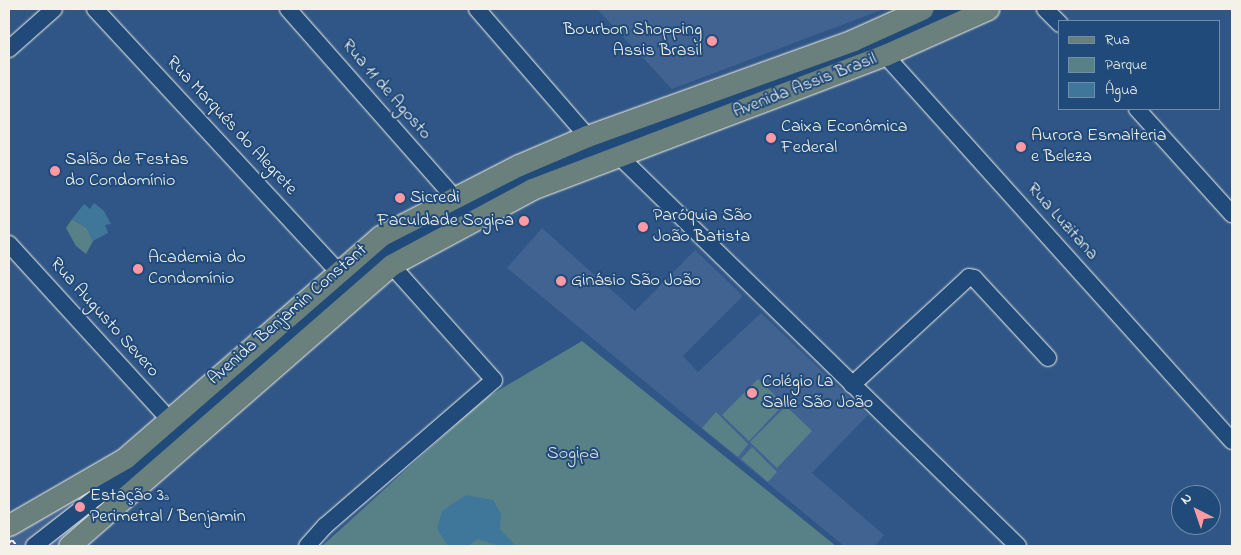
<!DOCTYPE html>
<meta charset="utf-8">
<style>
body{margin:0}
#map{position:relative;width:1241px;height:555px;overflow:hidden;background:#2f5686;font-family:"Indie Flower",sans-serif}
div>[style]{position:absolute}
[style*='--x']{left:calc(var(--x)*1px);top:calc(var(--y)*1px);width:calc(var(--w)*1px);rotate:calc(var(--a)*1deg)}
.built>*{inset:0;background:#406392}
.green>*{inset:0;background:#588187}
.water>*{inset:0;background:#3f779a}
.path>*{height:2px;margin-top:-1px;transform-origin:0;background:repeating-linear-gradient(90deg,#f4f1e8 0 5px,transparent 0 9px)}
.roads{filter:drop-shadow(0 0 1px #f4f1e8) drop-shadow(0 0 1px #f4f1e8)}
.minor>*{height:16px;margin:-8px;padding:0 8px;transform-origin:8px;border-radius:8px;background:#1f4a7a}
.major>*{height:21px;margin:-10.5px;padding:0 10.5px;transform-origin:10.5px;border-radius:10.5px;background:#6a807d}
.dots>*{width:14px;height:14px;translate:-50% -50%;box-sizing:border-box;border:2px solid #1f4a7a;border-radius:50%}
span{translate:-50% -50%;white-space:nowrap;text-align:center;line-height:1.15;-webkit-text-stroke:4px #1f4a7a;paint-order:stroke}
.poi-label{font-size:18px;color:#f4f1e8}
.right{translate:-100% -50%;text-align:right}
.left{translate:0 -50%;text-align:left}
.street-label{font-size:18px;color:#f4f1e8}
.park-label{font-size:18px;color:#dde0d9}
.frame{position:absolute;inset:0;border:10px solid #f4f1e8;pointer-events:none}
.legend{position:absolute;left:1058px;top:20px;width:162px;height:90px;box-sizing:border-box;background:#1f4a7a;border:1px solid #748da6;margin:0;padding:6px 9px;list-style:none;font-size:15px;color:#f4f1e8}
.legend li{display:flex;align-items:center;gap:10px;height:25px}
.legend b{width:25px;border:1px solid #748da6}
.north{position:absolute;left:1171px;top:485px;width:50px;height:50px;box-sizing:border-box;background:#1f4a7a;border:1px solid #748da6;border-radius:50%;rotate:319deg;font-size:14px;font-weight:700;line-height:20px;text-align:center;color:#f4f1e8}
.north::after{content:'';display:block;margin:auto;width:18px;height:22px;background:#ff9aa2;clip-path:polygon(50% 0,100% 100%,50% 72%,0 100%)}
</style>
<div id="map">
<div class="built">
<div style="clip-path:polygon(597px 9px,884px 9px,672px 89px)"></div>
<div style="clip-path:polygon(542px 228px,635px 311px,695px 250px,743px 296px,683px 356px,698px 372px,761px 313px,868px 415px,812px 473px,884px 535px,875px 546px,844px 546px,507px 268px)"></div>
<div style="clip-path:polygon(126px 466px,135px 477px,59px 546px,9px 546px,9px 536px)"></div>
</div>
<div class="green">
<div style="clip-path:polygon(72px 219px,87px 228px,93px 241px,86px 254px,76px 246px,66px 228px)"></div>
<div style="clip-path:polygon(582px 341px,836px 546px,322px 546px,484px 399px)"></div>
<div style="clip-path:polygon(758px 379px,784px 404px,749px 441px,722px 415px)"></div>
<div style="clip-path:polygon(786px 406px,812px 431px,777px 468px,750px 442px)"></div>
<div style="clip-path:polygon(716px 412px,748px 444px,738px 457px,702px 428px)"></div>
<div style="clip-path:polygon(752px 447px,777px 472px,768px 482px,741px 459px)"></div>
</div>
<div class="water">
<div style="clip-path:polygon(94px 203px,104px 211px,111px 224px,105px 225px,108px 233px,93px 241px,87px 228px,72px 219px,84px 204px,90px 209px)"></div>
<div style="clip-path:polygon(466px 495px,493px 500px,501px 514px,500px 529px,516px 546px,499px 546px,478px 539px,468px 546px,448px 546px,437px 529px,442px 511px)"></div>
</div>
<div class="path">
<div style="--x:9;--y:543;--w:4;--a:-45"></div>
<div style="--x:12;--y:540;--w:8;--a:50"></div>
</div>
<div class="roads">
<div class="minor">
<div style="--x:95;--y:9;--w:356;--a:47.2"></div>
<div style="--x:288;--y:9;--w:251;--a:48.6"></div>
<div style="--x:477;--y:9;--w:168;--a:49.1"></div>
<div style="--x:1045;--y:9;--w:21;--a:45"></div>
<div style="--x:9;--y:49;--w:60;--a:-41.6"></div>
<div style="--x:876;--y:51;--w:10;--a:24"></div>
<div style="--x:885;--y:55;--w:519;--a:48.05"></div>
<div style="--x:1137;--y:109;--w:142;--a:47.9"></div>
<div style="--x:619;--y:156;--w:558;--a:44.35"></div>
<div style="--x:9;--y:244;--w:237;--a:47.6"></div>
<div style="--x:852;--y:385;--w:159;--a:-42.7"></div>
<div style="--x:969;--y:277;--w:5;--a:11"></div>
<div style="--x:974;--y:278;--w:109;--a:47.2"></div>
<div style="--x:34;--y:546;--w:127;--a:-38"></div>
<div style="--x:134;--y:468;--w:329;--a:-40.8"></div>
<div style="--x:383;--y:253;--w:161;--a:-28.2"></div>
<div style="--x:525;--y:177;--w:368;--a:-20.7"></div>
<div style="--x:869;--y:47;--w:94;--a:-23.8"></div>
<div style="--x:307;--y:546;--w:27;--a:-48"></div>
<div style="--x:325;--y:526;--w:223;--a:-40.8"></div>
<div style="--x:494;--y:380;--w:154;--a:-131.8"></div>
</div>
<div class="major">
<div style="--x:9;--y:525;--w:134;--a:-30"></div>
<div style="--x:125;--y:458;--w:338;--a:-41"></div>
<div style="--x:380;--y:236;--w:156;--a:-27.1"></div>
<div style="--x:519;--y:165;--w:74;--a:-23.1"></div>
<div style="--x:587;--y:136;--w:283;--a:-19.8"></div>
<div style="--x:853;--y:40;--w:76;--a:-24.2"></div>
<div style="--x:69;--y:546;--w:427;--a:-41.1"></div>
<div style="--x:391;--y:265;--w:160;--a:-28.3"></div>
<div style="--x:532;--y:189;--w:378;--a:-20.8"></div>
<div style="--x:885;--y:55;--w:113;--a:-24.1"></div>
</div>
</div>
<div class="dots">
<div style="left:712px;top:41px;background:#ff9aa2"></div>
<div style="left:771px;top:138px;background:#ff9aa2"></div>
<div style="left:1021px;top:147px;background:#ff9aa2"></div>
<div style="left:55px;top:171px;background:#ff9aa2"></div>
<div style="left:400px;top:198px;background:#ff9aa2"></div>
<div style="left:524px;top:221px;background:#ff9aa2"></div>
<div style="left:643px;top:227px;background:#ff9aa2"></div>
<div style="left:138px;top:269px;background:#ff9aa2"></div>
<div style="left:561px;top:281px;background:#ff9aa2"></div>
<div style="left:752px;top:393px;background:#ff9aa2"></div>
<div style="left:80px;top:507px;background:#ff9aa2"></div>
</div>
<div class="poi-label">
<span class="right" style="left:702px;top:41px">Bourbon Shopping<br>Assis Brasil</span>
<span class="left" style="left:781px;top:138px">Caixa Econômica<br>Federal</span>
<span class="left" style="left:1031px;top:147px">Aurora Esmalteria<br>e Beleza</span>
<span class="left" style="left:65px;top:171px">Salão de Festas<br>do Condomínio</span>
<span class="left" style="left:410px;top:198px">Sicredi</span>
<span class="left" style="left:653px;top:227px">Paróquia São<br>João Batista</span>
<span class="right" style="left:514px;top:221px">Faculdade Sogipa</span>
<span class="left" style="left:148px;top:269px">Academia do<br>Condomínio</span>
<span class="left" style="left:571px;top:281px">Ginásio São João</span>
<span class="left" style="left:762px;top:393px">Colégio La<br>Salle São João</span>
<span class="left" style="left:90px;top:507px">Estação 3ª<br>Perimetral / Benjamin</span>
</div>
<div class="street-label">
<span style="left:805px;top:86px;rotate:-21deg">Avenida Assis Brasil</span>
<span style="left:386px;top:90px;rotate:49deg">Rua 11 de Agosto</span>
<span style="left:231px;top:126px;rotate:47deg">Rua Marquês do Alegrete</span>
<span style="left:1062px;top:222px;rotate:48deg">Rua Luzitana</span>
<span style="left:288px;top:315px;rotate:-41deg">Avenida Benjamin Constant</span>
<span style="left:104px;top:318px;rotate:48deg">Rua Augusto Severo</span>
</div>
<div class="park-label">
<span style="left:573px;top:454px">Sogipa</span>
</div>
<div class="frame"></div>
<ul class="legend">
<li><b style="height:6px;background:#6a807d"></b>Rua</li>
<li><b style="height:14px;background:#588187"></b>Parque</li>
<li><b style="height:14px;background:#3f779a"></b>Água</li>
</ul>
<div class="north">N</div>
</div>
